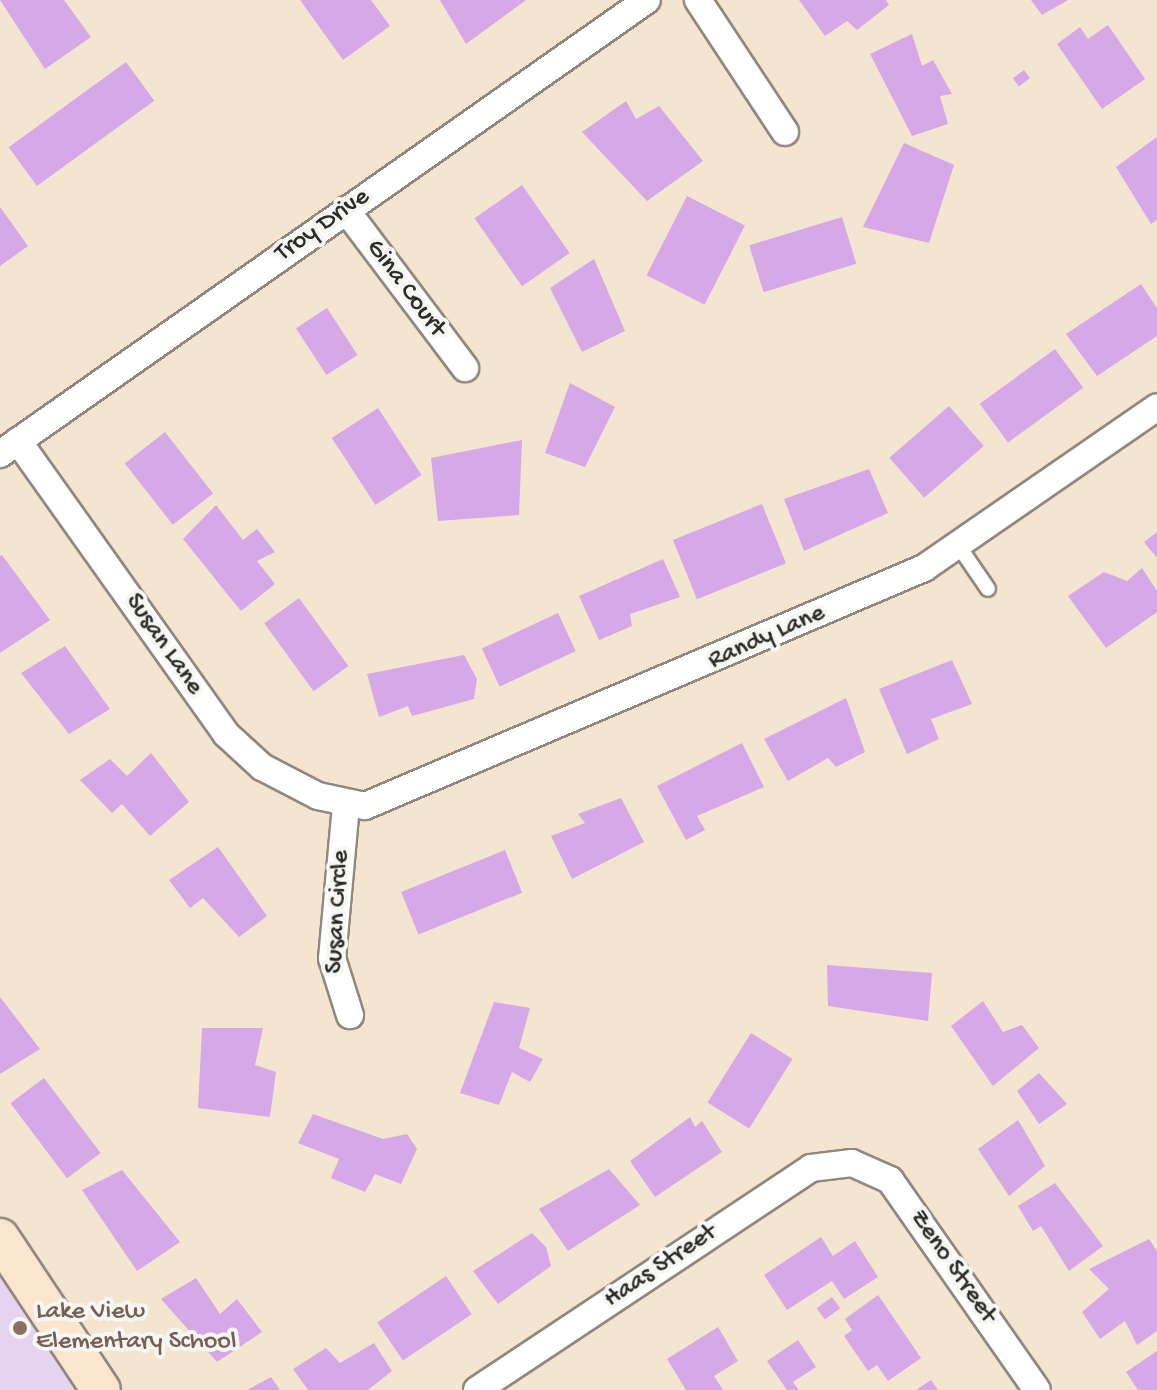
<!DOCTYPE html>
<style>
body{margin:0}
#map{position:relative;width:1157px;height:1390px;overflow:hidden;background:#f4e5d1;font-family:"Gochi Hand",sans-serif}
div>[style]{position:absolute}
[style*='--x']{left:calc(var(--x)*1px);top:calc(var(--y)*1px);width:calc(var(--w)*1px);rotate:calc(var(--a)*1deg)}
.built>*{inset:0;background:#e6d3f0}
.building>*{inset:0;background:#d5a8e8;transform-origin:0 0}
.roads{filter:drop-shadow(2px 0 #90887e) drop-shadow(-2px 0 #90887e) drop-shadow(0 2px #90887e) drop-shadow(0 -2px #90887e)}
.lane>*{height:14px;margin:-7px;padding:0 7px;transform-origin:7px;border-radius:7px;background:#fff}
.street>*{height:26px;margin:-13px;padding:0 13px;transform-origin:13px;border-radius:13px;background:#fff}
.secondary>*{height:38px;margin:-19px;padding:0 19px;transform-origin:19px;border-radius:19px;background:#fbe5cf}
.dots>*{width:22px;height:22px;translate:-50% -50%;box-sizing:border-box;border:4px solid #f6f6f2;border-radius:50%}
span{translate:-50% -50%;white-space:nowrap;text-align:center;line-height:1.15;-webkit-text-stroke:8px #f6f6f2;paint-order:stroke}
.street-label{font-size:26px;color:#2b2b2b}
.education-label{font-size:26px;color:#785e54}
.left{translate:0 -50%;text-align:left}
</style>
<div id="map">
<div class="built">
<i style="clip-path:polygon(0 1266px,82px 1390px,0 1390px)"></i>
</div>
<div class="building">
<i style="clip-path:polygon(0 0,64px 0,91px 37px,45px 69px)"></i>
<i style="clip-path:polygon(300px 0,371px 0,390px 26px,343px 60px)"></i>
<i style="clip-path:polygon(440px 0,526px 0,466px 44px)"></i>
<i style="clip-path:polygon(799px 0,886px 0,889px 5px,857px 30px,847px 21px,825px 36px)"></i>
<i style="clip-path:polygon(1031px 0,1068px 0,1042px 15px)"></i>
<i style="clip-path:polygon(1108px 25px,1145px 79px,1102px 109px,1057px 44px,1080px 27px,1088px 39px)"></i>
<i style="clip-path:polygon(912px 34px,922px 66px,933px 60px,952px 94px,940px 96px,948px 124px,912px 136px,870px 54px)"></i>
<i style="left:126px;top:62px;width:48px;height:145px;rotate:54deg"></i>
<i style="left:1024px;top:70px;width:10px;height:14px;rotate:53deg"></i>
<i style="clip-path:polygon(626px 101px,636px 119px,659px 106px,703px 161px,647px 201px,582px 132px)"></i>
<i style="clip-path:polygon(1157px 137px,1157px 220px,1151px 224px,1116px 167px)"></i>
<i style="clip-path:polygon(904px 143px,954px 165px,929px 243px,863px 227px)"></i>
<i style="left:522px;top:185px;width:83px;height:58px;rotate:55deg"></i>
<i style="left:687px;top:196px;width:65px;height:89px;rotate:27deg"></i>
<i style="clip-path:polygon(0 207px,28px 246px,0 266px)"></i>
<i style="left:842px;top:217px;width:49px;height:97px;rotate:73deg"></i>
<i style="clip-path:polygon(594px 259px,625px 331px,582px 352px,550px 288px)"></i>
<i style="clip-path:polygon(1141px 284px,1157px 308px,1157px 336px,1097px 376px,1066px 334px)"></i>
<i style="left:327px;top:308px;width:56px;height:37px;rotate:57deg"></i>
<i style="left:1055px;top:349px;width:48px;height:93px;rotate:54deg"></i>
<i style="clip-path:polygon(570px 383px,615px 407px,585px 467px,545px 453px)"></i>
<i style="left:949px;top:406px;width:53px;height:79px;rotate:49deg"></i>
<i style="left:378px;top:408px;width:80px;height:55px;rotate:57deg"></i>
<i style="left:165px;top:432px;width:78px;height:51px;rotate:52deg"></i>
<i style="clip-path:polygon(522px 440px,519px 515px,438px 521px,431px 458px)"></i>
<i style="clip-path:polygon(869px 469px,888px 513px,804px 551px,784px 499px)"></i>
<i style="left:762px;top:504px;width:64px;height:96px;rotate:68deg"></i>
<i style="clip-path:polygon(216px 505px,243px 540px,257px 529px,275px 552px,257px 561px,275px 584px,241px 611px,183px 539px)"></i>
<i style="clip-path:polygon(1157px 532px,1157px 558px,1144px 542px)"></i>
<i style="clip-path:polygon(2px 555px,50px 620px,0 653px,0 556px)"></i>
<i style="clip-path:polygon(663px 559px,680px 597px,630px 614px,632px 626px,599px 640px,579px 596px)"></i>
<i style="clip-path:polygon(1142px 568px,1157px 591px,1157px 612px,1106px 648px,1068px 596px,1104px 572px,1127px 581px)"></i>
<i style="left:299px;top:598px;width:84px;height:43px;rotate:54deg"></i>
<i style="left:558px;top:613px;width:42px;height:84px;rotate:65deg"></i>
<i style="clip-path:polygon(65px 646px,110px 709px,69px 734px,21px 673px)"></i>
<i style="clip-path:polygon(464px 655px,477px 679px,474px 699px,412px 716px,408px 706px,379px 717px,367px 674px)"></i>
<i style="clip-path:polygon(952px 660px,972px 704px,931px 719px,939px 739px,907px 754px,879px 689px)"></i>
<i style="clip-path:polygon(846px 698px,865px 752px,836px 767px,828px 758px,788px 781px,764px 739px)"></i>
<i style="clip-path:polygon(742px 743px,764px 787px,697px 816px,705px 830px,686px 840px,657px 786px)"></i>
<i style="clip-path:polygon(151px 753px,189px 802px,150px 836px,122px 804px,112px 813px,80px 780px,110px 759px,127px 776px)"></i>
<i style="clip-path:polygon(621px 798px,644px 842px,572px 879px,551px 836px,585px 823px,578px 814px)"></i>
<i style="clip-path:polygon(218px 847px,267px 916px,239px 937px,203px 898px,190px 908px,169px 880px)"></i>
<i style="left:505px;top:850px;width:46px;height:112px;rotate:68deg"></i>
<i style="clip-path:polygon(827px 965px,932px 973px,928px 1021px,828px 1006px)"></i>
<i style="clip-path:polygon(0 997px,40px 1049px,0 1074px)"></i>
<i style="clip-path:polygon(983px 1001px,1003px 1032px,1022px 1025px,1039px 1048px,993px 1086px,951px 1026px)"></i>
<i style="clip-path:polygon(494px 1002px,530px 1008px,519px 1048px,543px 1059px,530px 1082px,512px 1072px,499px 1105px,460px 1093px)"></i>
<i style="clip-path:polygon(202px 1028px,263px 1028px,255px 1065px,276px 1072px,270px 1117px,198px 1108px)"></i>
<i style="left:751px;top:1033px;width:49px;height:82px;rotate:32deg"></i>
<i style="clip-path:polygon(1039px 1073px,1067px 1104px,1039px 1124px,1017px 1091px)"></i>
<i style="left:44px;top:1078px;width:94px;height:42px;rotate:53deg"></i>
<i style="clip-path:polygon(313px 1114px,383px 1139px,407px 1134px,417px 1149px,401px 1184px,375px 1174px,365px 1192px,331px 1178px,339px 1159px,298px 1143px)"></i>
<i style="clip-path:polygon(690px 1117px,695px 1127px,702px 1121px,722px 1152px,655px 1197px,630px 1161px)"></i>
<i style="clip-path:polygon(1018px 1120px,1045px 1166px,1009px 1196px,978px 1149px)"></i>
<i style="clip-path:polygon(609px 1169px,640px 1205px,568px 1251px,539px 1209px)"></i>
<i style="clip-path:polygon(122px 1170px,180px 1242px,137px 1271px,82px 1190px)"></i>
<i style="clip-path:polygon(1055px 1183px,1103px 1246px,1069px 1271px,1041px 1226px,1033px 1231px,1018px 1206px)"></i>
<i style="clip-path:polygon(532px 1233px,546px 1247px,551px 1266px,498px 1304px,473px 1271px)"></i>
<i style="clip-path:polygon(821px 1237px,833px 1256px,855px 1241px,878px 1277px,844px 1299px,832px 1281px,787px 1310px,764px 1275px)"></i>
<i style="clip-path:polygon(1149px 1239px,1157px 1251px,1157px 1331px,1137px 1345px,1125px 1321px,1100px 1339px,1082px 1312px,1109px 1289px,1089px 1269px)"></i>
<i style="left:446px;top:1276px;width:46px;height:83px;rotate:56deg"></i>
<i style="clip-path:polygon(196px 1278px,220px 1314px,237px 1299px,262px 1332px,217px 1362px,161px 1299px)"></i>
<i style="clip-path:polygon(878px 1295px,921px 1358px,888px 1381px,877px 1365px,868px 1371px,844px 1336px,852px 1330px,845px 1319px)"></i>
<i style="left:832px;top:1297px;width:14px;height:19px;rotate:54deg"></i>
<i style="clip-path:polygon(718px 1327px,738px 1361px,714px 1376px,723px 1390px,686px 1390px,667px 1359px)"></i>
<i style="clip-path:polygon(798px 1340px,816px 1367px,793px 1382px,799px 1390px,787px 1390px,767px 1361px)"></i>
<i style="clip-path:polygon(374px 1343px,392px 1371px,368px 1390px,308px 1390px,293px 1369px,326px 1348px,340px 1363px)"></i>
<i style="clip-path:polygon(1157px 1351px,1157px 1390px,1138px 1390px,1126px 1372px)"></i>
<i style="clip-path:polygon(271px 1377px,280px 1390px,247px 1390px)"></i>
<i style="clip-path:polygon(931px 1380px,938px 1390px,916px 1390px)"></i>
</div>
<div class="roads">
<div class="lane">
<i style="--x:958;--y:545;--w:53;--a:55.7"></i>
</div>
<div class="street">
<i style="--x:698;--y:0;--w:158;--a:56.6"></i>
<i style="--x:346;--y:210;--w:198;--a:53"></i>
<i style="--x:18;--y:441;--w:359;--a:54.6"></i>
<i style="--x:226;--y:734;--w:49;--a:42.5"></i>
<i style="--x:262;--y:767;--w:63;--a:27.4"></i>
<i style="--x:318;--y:796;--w:48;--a:12"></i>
<i style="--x:365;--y:806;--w:608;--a:-23.06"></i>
<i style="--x:924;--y:568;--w:283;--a:-34.6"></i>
<i style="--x:0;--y:454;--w:790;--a:-35.06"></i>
<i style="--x:346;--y:805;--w:154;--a:95.2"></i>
<i style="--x:332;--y:958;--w:60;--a:72.5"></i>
<i style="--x:477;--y:1390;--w:401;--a:-33.6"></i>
<i style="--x:811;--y:1168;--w:41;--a:-7"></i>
<i style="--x:852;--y:1163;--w:42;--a:24.1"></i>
<i style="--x:890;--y:1180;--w:256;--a:55"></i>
</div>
<div class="secondary">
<i style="--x:0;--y:1238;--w:182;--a:56.4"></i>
</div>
</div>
<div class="dots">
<i style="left:20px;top:1328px;background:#8d6e63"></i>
</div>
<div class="street-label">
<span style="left:323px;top:226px;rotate:-35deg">Troy Drive</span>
<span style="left:405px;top:289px;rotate:53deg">Gina Court</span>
<span style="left:767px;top:638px;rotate:-24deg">Randy Lane</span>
<span style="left:163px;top:645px;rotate:55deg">Susan Lane</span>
<span style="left:339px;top:912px;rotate:-87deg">Susan Circle</span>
<span style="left:661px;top:1267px;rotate:-34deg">Haas Street</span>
<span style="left:952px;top:1267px;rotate:55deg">Zeno Street</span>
</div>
<div class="education-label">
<span class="left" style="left:36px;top:1328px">Lake View<br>Elementary School</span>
</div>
</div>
